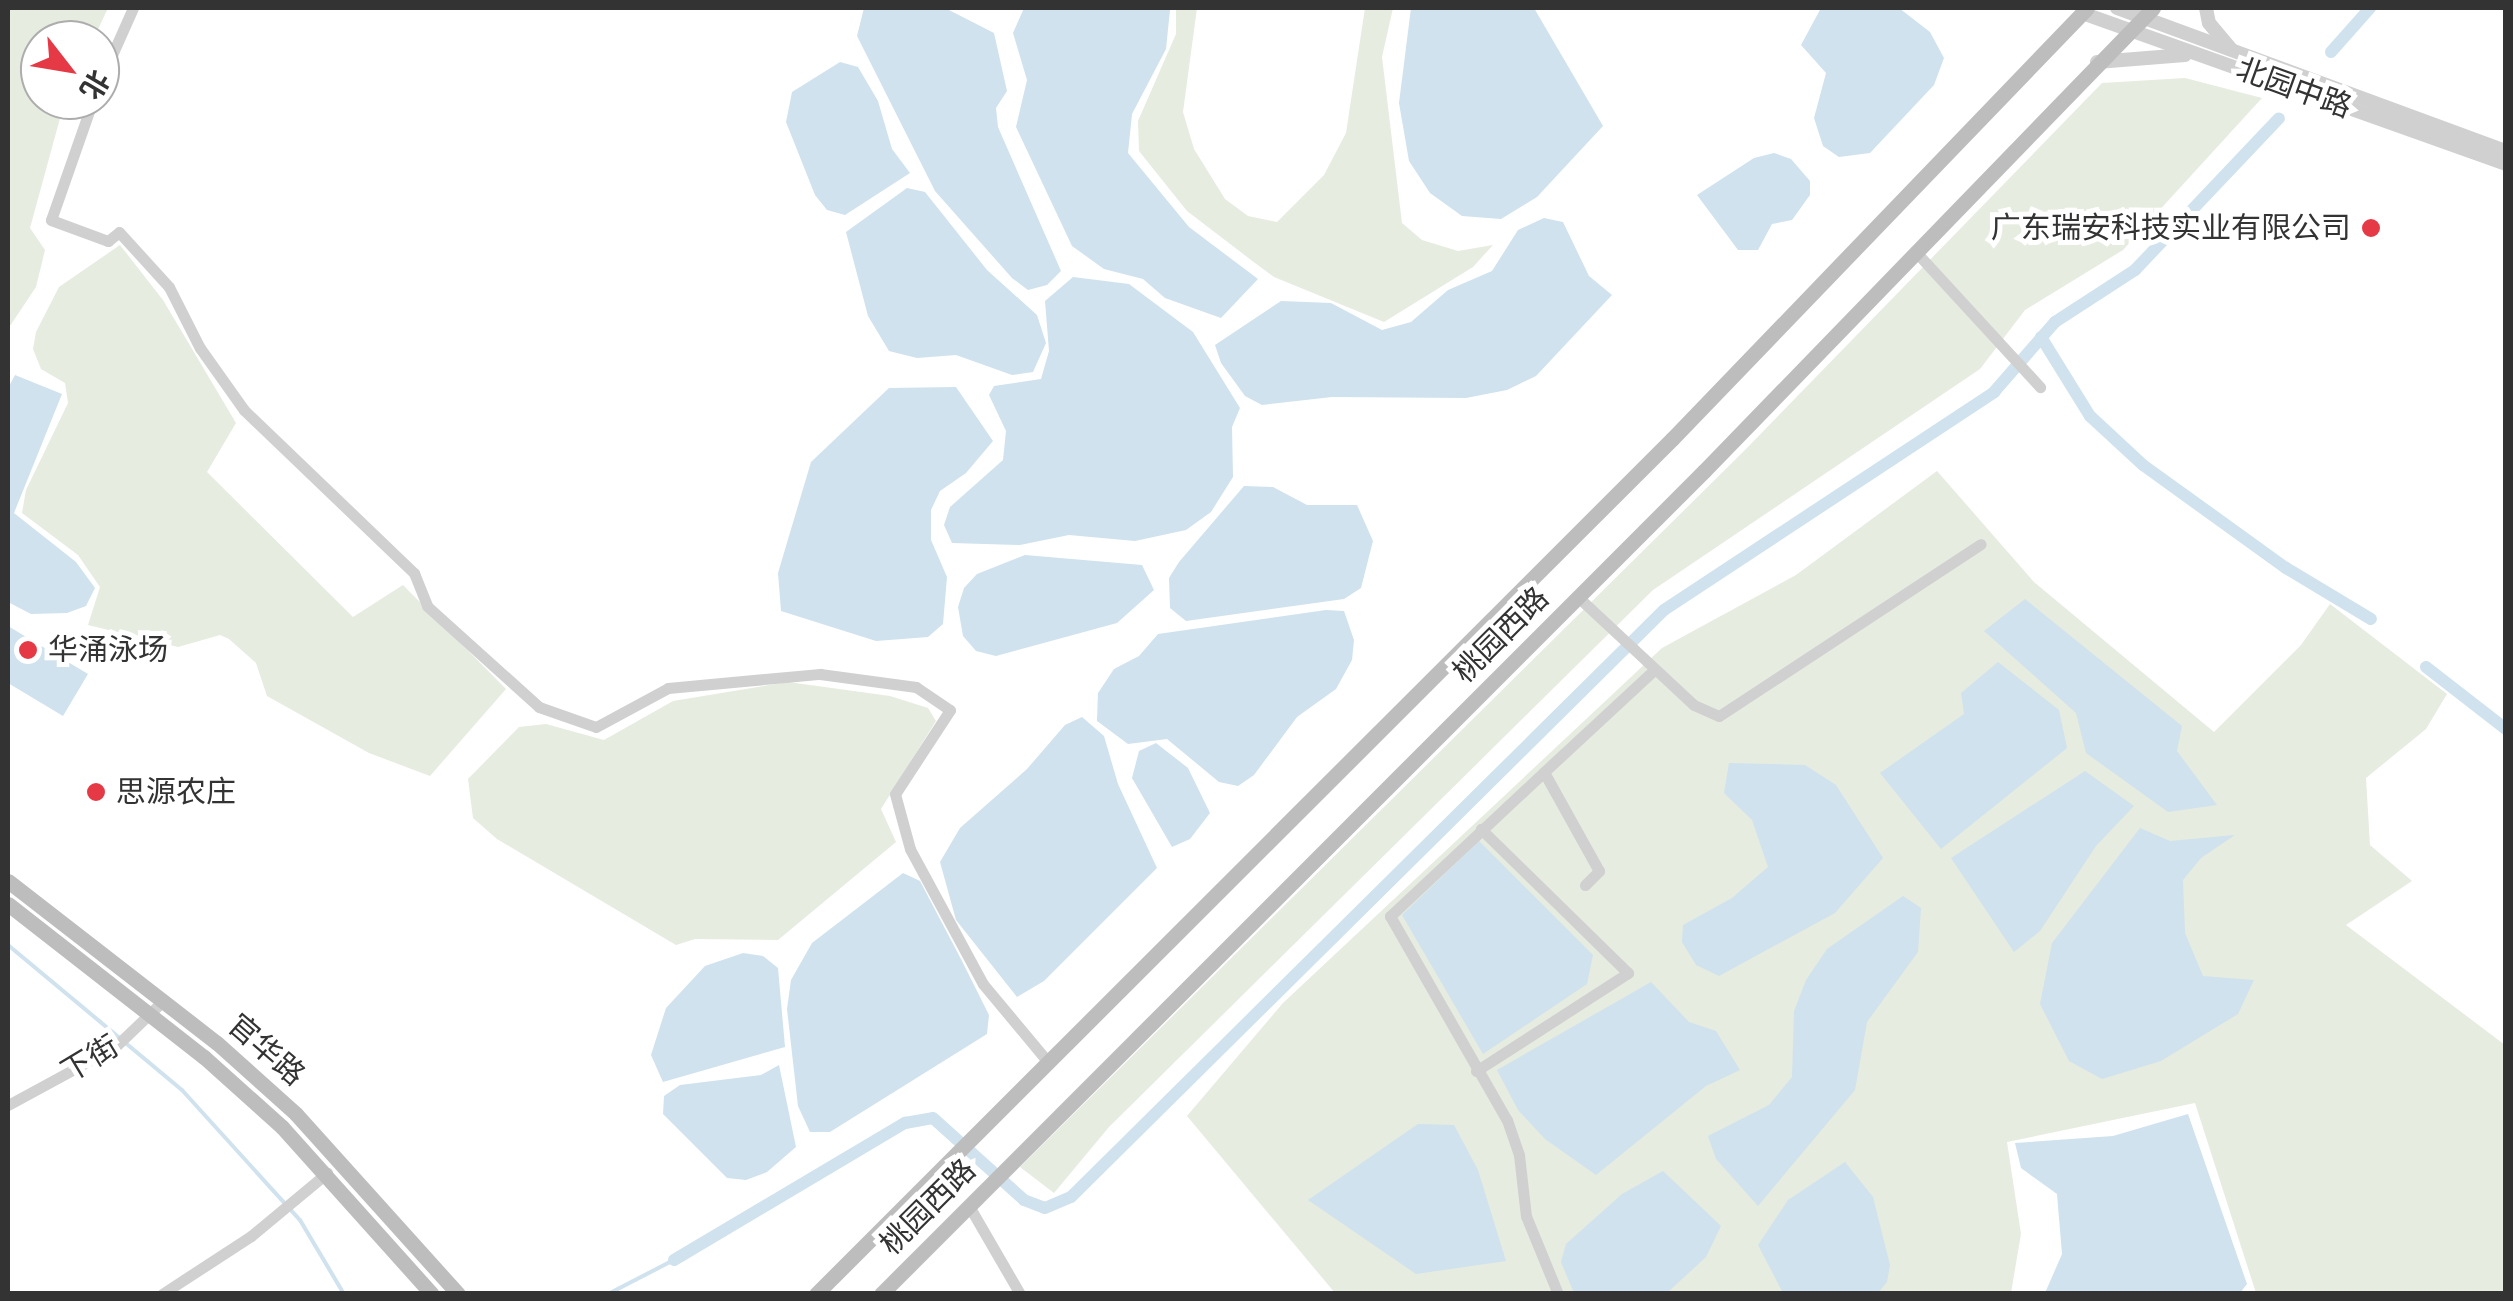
<!DOCTYPE html>
<meta charset="utf-8">
<style>
body{margin:0}
#map{position:relative;width:2513px;height:1301px;overflow:hidden;background:#fff;font-family:"DM Sans","Noto Sans SC",sans-serif}
div>[style]{position:absolute}
[style*='--x']{left:calc(var(--x)*1px);top:calc(var(--y)*1px);width:calc(var(--w)*1px);rotate:calc(var(--a)*1deg)}
.green>*{inset:0;background:#e6ecdf}
.water>*{inset:0;background:#cfe2ee}
.stream>*{height:4px;margin:-2px;padding:0 2px;transform-origin:2px;border-radius:2px;background:#cfe2ee}
.canal>*{height:12px;margin:-6px;padding:0 6px;transform-origin:6px;border-radius:6px;background:#cfe2ee}
.minor>*{height:11px;margin:-5.5px;padding:0 5.5px;transform-origin:5.5px;border-radius:5.5px;background:#d0d0d0}
.tertiary>*{height:14px;margin:-7px;padding:0 7px;transform-origin:7px;border-radius:7px;background:#d0d0d0}
.secondary>*{height:15px;margin:-7.5px;padding:0 7.5px;transform-origin:7.5px;border-radius:7.5px;background:#bdbdbd}
.dots>*{width:28px;height:28px;translate:-50% -50%;box-sizing:border-box;border:5px solid #fff;border-radius:50%}
span{translate:-50% -50%;white-space:nowrap;text-align:center;line-height:1.15;-webkit-text-stroke:10px #fff;paint-order:stroke}
.street-label{font-size:30px;color:#333}
.poi-label{font-size:30px;color:#333}
.right{translate:-100% -50%;text-align:right}
.left{translate:0 -50%;text-align:left}
.frame{position:absolute;inset:0;border:10px solid #333;pointer-events:none}
.north{position:absolute;left:20px;top:20px;width:100px;height:100px;box-sizing:border-box;background:#fff;border:2px solid #adadad;border-radius:50%;rotate:121deg;font-size:28px;font-weight:700;line-height:40px;text-align:center;color:#333}
.north::after{content:'';display:block;margin:auto;width:35px;height:45px;background:#e63946;clip-path:polygon(50% 0,100% 100%,50% 72%,0 100%)}
</style>
<div id="map">
<div class="green">
<i style="clip-path:polygon(8px 8px,108px 8px,93px 40px,40px 40px,40px 100px,65px 100px,30px 228px,45px 250px,36px 287px,8px 329px)"></i>
<i style="clip-path:polygon(1176px 8px,1197px 8px,1183px 112px,1194px 149px,1225px 199px,1248px 216px,1277px 222px,1324px 175px,1346px 133px,1365px 8px,1393px 8px,1382px 57px,1402px 223px,1422px 240px,1458px 251px,1493px 245px,1473px 267px,1384px 322px,1274px 277px,1255px 263px,1187px 211px,1139px 151px,1138px 121px,1176px 34px)"></i>
<i style="clip-path:polygon(2185px 78px,2262px 98px,2123px 250px,2025px 310px,1980px 369px,1653px 590px,1109px 1127px,1054px 1193px,1020px 1167px,1746px 449px,2102px 83px)"></i>
<i style="clip-path:polygon(120px 245px,163px 300px,236px 423px,207px 472px,353px 617px,403px 585px,506px 689px,430px 776px,369px 753px,267px 696px,256px 663px,229px 639px,220px 635px,178px 647px,88px 625px,100px 587px,78px 555px,22px 513px,26px 490px,68px 403px,65px 383px,41px 369px,33px 349px,36px 332px,59px 287px)"></i>
<i style="clip-path:polygon(1937px 471px,2034px 582px,2214px 732px,2301px 645px,2330px 604px,2447px 694px,2426px 729px,2366px 778px,2370px 845px,2412px 881px,2346px 925px,2505px 1045px,2505px 1293px,2256px 1293px,2195px 1103px,2007px 1142px,2021px 1234px,2011px 1293px,1335px 1293px,1187px 1116px,1283px 1003px,1662px 648px,1796px 575px)"></i>
<i style="clip-path:polygon(788px 682px,890px 696px,928px 708px,936px 721px,881px 809px,896px 842px,778px 940px,695px 939px,676px 945px,497px 839px,473px 818px,468px 779px,519px 727px,546px 724px,604px 740px,673px 701px)"></i>
</div>
<div class="water">
<i style="clip-path:polygon(864px 8px,945px 8px,994px 33px,1007px 91px,996px 108px,998px 127px,1061px 271px,1047px 285px,1028px 290px,1012px 278px,935px 191px,857px 36px)"></i>
<i style="clip-path:polygon(1024px 8px,1170px 10px,1166px 49px,1132px 114px,1128px 153px,1189px 227px,1258px 279px,1221px 318px,1165px 298px,1143px 279px,1104px 269px,1072px 246px,1016px 127px,1027px 80px,1013px 33px)"></i>
<i style="clip-path:polygon(1411px 8px,1534px 8px,1603px 126px,1537px 197px,1501px 219px,1462px 216px,1430px 193px,1409px 161px,1399px 103px)"></i>
<i style="clip-path:polygon(1821px 8px,1899px 8px,1930px 32px,1944px 58px,1934px 85px,1870px 153px,1839px 157px,1823px 146px,1814px 118px,1826px 73px,1801px 45px)"></i>
<i style="clip-path:polygon(840px 62px,858px 67px,878px 101px,892px 149px,910px 173px,845px 215px,827px 210px,815px 195px,786px 122px,792px 92px)"></i>
<i style="clip-path:polygon(1774px 153px,1791px 159px,1810px 181px,1810px 195px,1792px 220px,1772px 224px,1758px 250px,1738px 250px,1697px 195px,1754px 158px)"></i>
<i style="clip-path:polygon(907px 188px,925px 192px,987px 270px,1037px 315px,1046px 343px,1033px 372px,1012px 375px,956px 355px,917px 358px,889px 351px,868px 316px,846px 232px)"></i>
<i style="clip-path:polygon(1544px 218px,1563px 222px,1589px 276px,1612px 295px,1536px 376px,1507px 390px,1466px 398px,1332px 397px,1262px 405px,1245px 396px,1221px 363px,1215px 345px,1281px 301px,1331px 303px,1382px 330px,1411px 322px,1448px 290px,1492px 271px,1518px 230px)"></i>
<i style="clip-path:polygon(1073px 277px,1129px 284px,1193px 332px,1240px 408px,1232px 427px,1233px 477px,1211px 512px,1186px 530px,1135px 541px,1069px 535px,1020px 545px,952px 543px,944px 525px,950px 507px,1003px 460px,1006px 431px,989px 395px,994px 386px,1041px 379px,1049px 351px,1045px 301px)"></i>
<i style="clip-path:polygon(15px 375px,62px 394px,14px 513px,76px 562px,95px 588px,86px 606px,67px 613px,31px 614px,8px 602px,8px 388px)"></i>
<i style="clip-path:polygon(956px 387px,993px 441px,966px 473px,940px 491px,931px 510px,931px 540px,947px 577px,943px 624px,928px 637px,876px 641px,781px 611px,778px 573px,811px 462px,889px 388px)"></i>
<i style="clip-path:polygon(1244px 486px,1273px 487px,1307px 505px,1357px 505px,1373px 541px,1361px 588px,1344px 599px,1186px 621px,1170px 608px,1169px 578px,1179px 562px)"></i>
<i style="clip-path:polygon(1025px 555px,1142px 565px,1154px 590px,1117px 623px,996px 656px,976px 651px,963px 636px,958px 607px,964px 588px,977px 574px)"></i>
<i style="clip-path:polygon(2025px 599px,2182px 726px,2177px 751px,2217px 805px,2168px 812px,2086px 753px,2076px 713px,1984px 631px)"></i>
<i style="clip-path:polygon(1326px 610px,1344px 611px,1354px 640px,1352px 660px,1336px 689px,1297px 717px,1254px 775px,1238px 786px,1219px 782px,1167px 739px,1128px 744px,1097px 721px,1098px 693px,1114px 669px,1139px 656px,1158px 634px)"></i>
<i style="clip-path:polygon(8px 626px,88px 674px,63px 716px,8px 683px)"></i>
<i style="clip-path:polygon(1998px 662px,2059px 710px,2067px 748px,1941px 849px,1880px 773px,1964px 714px,1961px 693px)"></i>
<i style="clip-path:polygon(1082px 717px,1104px 736px,1118px 784px,1157px 868px,1044px 981px,1017px 997px,956px 920px,940px 862px,960px 828px,1027px 769px,1065px 725px)"></i>
<i style="clip-path:polygon(1156px 743px,1188px 768px,1210px 813px,1190px 839px,1172px 847px,1132px 778px,1139px 751px)"></i>
<i style="clip-path:polygon(1729px 763px,1805px 765px,1836px 785px,1883px 858px,1835px 913px,1719px 976px,1696px 965px,1682px 942px,1683px 925px,1732px 898px,1768px 867px,1752px 820px,1724px 793px)"></i>
<i style="clip-path:polygon(2085px 771px,2134px 806px,2096px 846px,2040px 931px,2014px 952px,1951px 858px)"></i>
<i style="clip-path:polygon(2140px 828px,2170px 841px,2235px 835px,2201px 858px,2183px 880px,2185px 933px,2203px 976px,2254px 980px,2238px 1014px,2161px 1061px,2102px 1079px,2069px 1061px,2040px 1004px,2052px 943px)"></i>
<i style="clip-path:polygon(1479px 841px,1593px 955px,1587px 984px,1483px 1054px,1402px 915px)"></i>
<i style="clip-path:polygon(903px 873px,920px 881px,962px 961px,989px 1015px,987px 1034px,830px 1132px,810px 1132px,798px 1106px,787px 1009px,791px 980px,812px 943px)"></i>
<i style="clip-path:polygon(1903px 896px,1921px 908px,1918px 952px,1867px 1022px,1855px 1090px,1758px 1206px,1716px 1159px,1708px 1136px,1769px 1105px,1792px 1077px,1794px 1011px,1806px 980px,1827px 949px)"></i>
<i style="clip-path:polygon(743px 953px,763px 956px,778px 968px,785px 1047px,663px 1082px,651px 1055px,666px 1008px,705px 966px)"></i>
<i style="clip-path:polygon(1651px 982px,1689px 1022px,1716px 1031px,1740px 1070px,1706px 1086px,1596px 1175px,1545px 1139px,1518px 1110px,1497px 1070px)"></i>
<i style="clip-path:polygon(779px 1065px,796px 1147px,767px 1172px,746px 1180px,727px 1178px,663px 1114px,664px 1096px,680px 1085px,761px 1075px)"></i>
<i style="clip-path:polygon(2188px 1114px,2247px 1284px,2240px 1293px,2045px 1293px,2062px 1254px,2057px 1194px,2021px 1168px,2015px 1143px,2113px 1136px)"></i>
<i style="clip-path:polygon(1418px 1124px,1454px 1125px,1478px 1170px,1506px 1261px,1416px 1274px,1308px 1200px)"></i>
<i style="clip-path:polygon(1845px 1162px,1873px 1197px,1890px 1265px,1887px 1282px,1878px 1293px,1783px 1293px,1758px 1245px,1788px 1200px)"></i>
<i style="clip-path:polygon(1663px 1171px,1721px 1226px,1706px 1257px,1667px 1293px,1574px 1293px,1561px 1262px,1566px 1244px,1622px 1194px)"></i>
</div>
<div class="stream">
<i style="--x:8;--y:945;--w:226;--a:39.8"></i>
<i style="--x:182;--y:1090;--w:176;--a:47.8"></i>
<i style="--x:300;--y:1220;--w:86;--a:59.3"></i>
<i style="--x:608;--y:1294;--w:74;--a:-27.3"></i>
</div>
<div class="canal">
<i style="--x:2331;--y:52;--w:59;--a:-48.4"></i>
<i style="--x:2041;--y:337;--w:93;--a:58.2"></i>
<i style="--x:2090;--y:416;--w:72;--a:42.8"></i>
<i style="--x:2143;--y:465;--w:176;--a:35.8"></i>
<i style="--x:2286;--y:568;--w:99;--a:31"></i>
<i style="--x:2426;--y:667;--w:101;--a:37.8"></i>
<i style="--x:674;--y:1260;--w:269;--a:-30.7"></i>
<i style="--x:905;--y:1123;--w:28;--a:-10"></i>
<i style="--x:933;--y:1118;--w:122;--a:42"></i>
<i style="--x:1024;--y:1200;--w:22;--a:21"></i>
<i style="--x:1045;--y:1208;--w:28;--a:-23"></i>
<i style="--x:1071;--y:1197;--w:834;--a:-44.71"></i>
<i style="--x:1664;--y:610;--w:396;--a:-33.4"></i>
<i style="--x:1994;--y:392;--w:93;--a:-48.9"></i>
<i style="--x:2055;--y:322;--w:95;--a:-33"></i>
<i style="--x:2135;--y:270;--w:209;--a:-46.5"></i>
</div>
<div class="minor">
<i style="--x:100;--y:82;--w:81;--a:-66"></i>
<i style="--x:93;--y:100;--w:127;--a:109.3"></i>
<i style="--x:51;--y:220;--w:61;--a:20.2"></i>
<i style="--x:108;--y:241;--w:14;--a:-39"></i>
<i style="--x:119;--y:232;--w:74;--a:47.7"></i>
<i style="--x:169;--y:287;--w:68;--a:63.1"></i>
<i style="--x:200;--y:348;--w:76;--a:54.6"></i>
<i style="--x:244;--y:410;--w:236;--a:43.8"></i>
<i style="--x:414;--y:573;--w:35;--a:68"></i>
<i style="--x:427;--y:606;--w:151;--a:42"></i>
<i style="--x:539;--y:707;--w:60;--a:19.3"></i>
<i style="--x:596;--y:727;--w:82;--a:-28.4"></i>
<i style="--x:668;--y:688;--w:153;--a:-5.3"></i>
<i style="--x:820;--y:674;--w:97;--a:7.7"></i>
<i style="--x:916;--y:687;--w:41;--a:34.1"></i>
<i style="--x:950;--y:710;--w:100;--a:123.2"></i>
<i style="--x:895;--y:794;--w:57;--a:74.7"></i>
<i style="--x:910;--y:849;--w:153;--a:61.6"></i>
<i style="--x:983;--y:984;--w:102;--a:50.2"></i>
<i style="--x:1915;--y:251;--w:185;--a:47.4"></i>
<i style="--x:1578;--y:597;--w:158;--a:43"></i>
<i style="--x:1694;--y:705;--w:27;--a:24"></i>
<i style="--x:1719;--y:716;--w:313;--a:-33.3"></i>
<i style="--x:1544;--y:772;--w:211;--a:136.9"></i>
<i style="--x:1390;--y:916;--w:235;--a:60.2"></i>
<i style="--x:1507;--y:1120;--w:37;--a:71"></i>
<i style="--x:1519;--y:1155;--w:61;--a:83.5"></i>
<i style="--x:1526;--y:1216;--w:84;--a:67.7"></i>
<i style="--x:1585;--y:885;--w:20;--a:-45"></i>
<i style="--x:1599;--y:871;--w:113;--a:-119.1"></i>
<i style="--x:1544;--y:772;--w:150;--a:-42.8"></i>
<i style="--x:1476;--y:1071;--w:181;--a:-32.8"></i>
<i style="--x:1628;--y:973;--w:206;--a:-135.6"></i>
<i style="--x:8;--y:1105;--w:122;--a:-28.5"></i>
<i style="--x:115;--y:1047;--w:66;--a:-43.8"></i>
<i style="--x:969;--y:1206;--w:102;--a:59.9"></i>
<i style="--x:162;--y:1294;--w:106;--a:-33.1"></i>
<i style="--x:251;--y:1236;--w:99;--a:-39.7"></i>
</div>
<div class="tertiary">
<i style="--x:2117;--y:8;--w:414;--a:20.2"></i>
<i style="--x:2206;--y:8;--w:15;--a:79"></i>
<i style="--x:2209;--y:23;--w:34;--a:50"></i>
<i style="--x:2082;--y:13;--w:450;--a:19.6"></i>
<i style="--x:2097;--y:62;--w:88;--a:-4.5"></i>
</div>
<div class="secondary">
<i style="--x:8;--y:881;--w:264;--a:37.8"></i>
<i style="--x:217;--y:1043;--w:106;--a:41.9"></i>
<i style="--x:296;--y:1114;--w:242;--a:48"></i>
<i style="--x:8;--y:904;--w:249;--a:38"></i>
<i style="--x:204;--y:1057;--w:105;--a:41.9"></i>
<i style="--x:282;--y:1127;--w:224;--a:48.1"></i>
<i style="--x:816;--y:1294;--w:1210;--a:-44.97"></i>
<i style="--x:1672;--y:439;--w:598;--a:-46.08"></i>
<i style="--x:881;--y:1294;--w:1164;--a:-45"></i>
<i style="--x:1704;--y:471;--w:645;--a:-45.88"></i>
</div>
<div class="dots">
<i style="left:2371px;top:228px;background:#e63946"></i>
<i style="left:28px;top:650px;background:#e63946"></i>
<i style="left:96px;top:792px;background:#e63946"></i>
</div>
<div class="street-label">
<span style="left:2294px;top:88px;rotate:20deg">北园中路</span>
<span style="left:1501px;top:635px;rotate:-45deg">桃园西路</span>
<span style="left:266px;top:1050px;rotate:41deg">官华路</span>
<span style="left:90px;top:1059px;rotate:-31deg">下街</span>
<span style="left:928px;top:1207px;rotate:-45deg">桃园西路</span>
</div>
<div class="poi-label">
<span class="right" style="left:2351px;top:228px">广东瑞安科技实业有限公司</span>
<span class="left" style="left:48px;top:650px">华涌泳场</span>
<span class="left" style="left:116px;top:792px">思源农庄</span>
</div>
<div class="frame"></div>
<div class="north">北</div>
</div>
